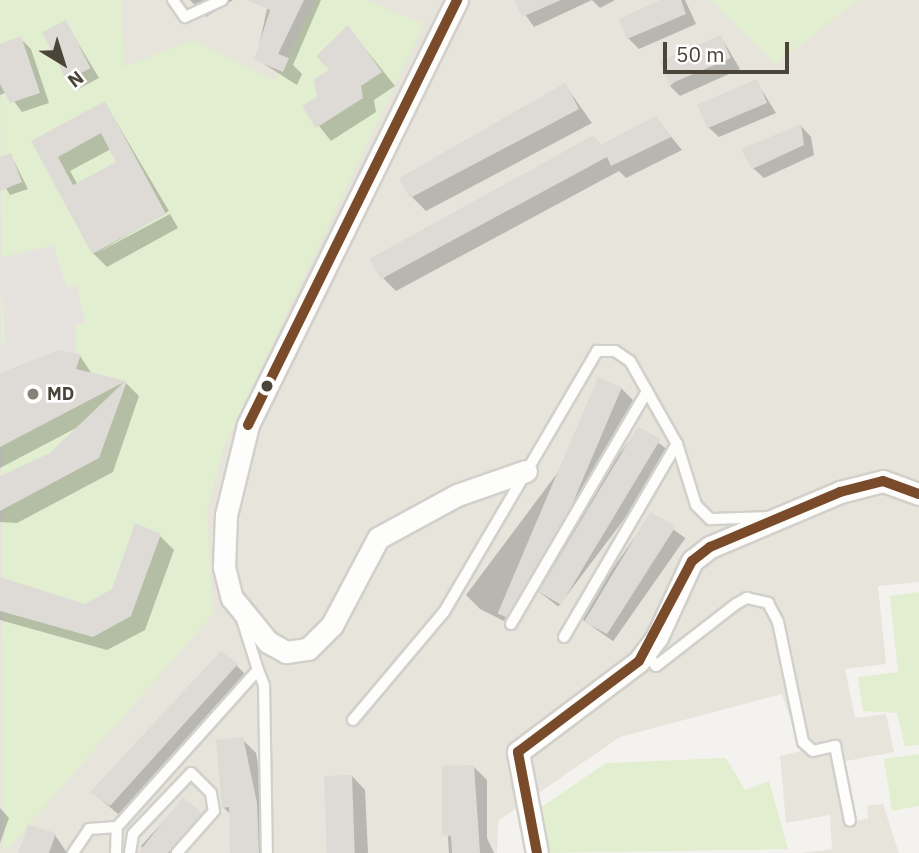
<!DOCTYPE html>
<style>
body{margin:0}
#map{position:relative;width:919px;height:853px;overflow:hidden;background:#f4f2ee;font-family:"IBM Plex Sans",sans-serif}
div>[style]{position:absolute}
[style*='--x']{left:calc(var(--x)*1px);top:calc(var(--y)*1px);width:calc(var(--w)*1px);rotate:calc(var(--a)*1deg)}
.residential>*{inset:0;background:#e7e4dc}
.green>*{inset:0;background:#e1eecf}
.parking>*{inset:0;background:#e6e3df}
.shadow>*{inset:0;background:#0003;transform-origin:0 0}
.building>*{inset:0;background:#dedbd6;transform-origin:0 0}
.roads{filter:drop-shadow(2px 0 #d2d0cb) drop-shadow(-2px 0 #d2d0cb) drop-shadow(0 2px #d2d0cb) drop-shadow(0 -2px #d2d0cb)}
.service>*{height:10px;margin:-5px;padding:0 5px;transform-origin:5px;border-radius:5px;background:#fdfdfc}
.minor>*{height:21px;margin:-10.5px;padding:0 10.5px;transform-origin:10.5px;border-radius:10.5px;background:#fdfdfc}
.bus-1>*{height:10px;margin:-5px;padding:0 5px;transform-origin:5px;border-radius:5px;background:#7a4b2a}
.dots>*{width:19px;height:19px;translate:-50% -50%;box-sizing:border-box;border:4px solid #fff;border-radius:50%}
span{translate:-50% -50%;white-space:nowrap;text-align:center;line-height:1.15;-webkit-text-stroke:5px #fff;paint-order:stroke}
.poi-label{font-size:18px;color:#4b4439;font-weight:700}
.left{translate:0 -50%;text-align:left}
.north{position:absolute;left:28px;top:28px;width:70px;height:70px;-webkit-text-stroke:5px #fff;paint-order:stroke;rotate:142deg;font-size:19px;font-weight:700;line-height:28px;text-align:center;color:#4b4439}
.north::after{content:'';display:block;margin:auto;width:24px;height:32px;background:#4b4439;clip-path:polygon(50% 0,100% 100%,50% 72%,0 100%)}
.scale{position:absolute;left:663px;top:42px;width:126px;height:32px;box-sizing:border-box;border:4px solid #4b4439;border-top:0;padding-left:9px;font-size:21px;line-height:24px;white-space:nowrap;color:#4b4439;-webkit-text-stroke:5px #fff;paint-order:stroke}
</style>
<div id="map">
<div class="residential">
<i style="clip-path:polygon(0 0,919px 0,919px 582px,878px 586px,886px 664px,845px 669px,855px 718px,886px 714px,894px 752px,841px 762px,852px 821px,868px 819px,867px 806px,883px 804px,899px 853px,801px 853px,832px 849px,830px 815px,786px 823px,780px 756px,801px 751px,782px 694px,620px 737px,498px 821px,497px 853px,0 853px)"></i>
</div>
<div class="green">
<i style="clip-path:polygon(0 0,121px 0,124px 67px,192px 40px,275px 81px,316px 0,366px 0,424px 24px,223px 448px,207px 510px,213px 614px,4px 853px)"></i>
<i style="clip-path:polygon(711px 0,858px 0,776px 64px)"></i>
<i style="clip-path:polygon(919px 592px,919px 745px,905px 746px,897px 713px,863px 711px,858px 677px,898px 672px,890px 596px)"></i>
<i style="clip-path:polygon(919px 754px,919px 806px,892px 811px,884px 759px)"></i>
<i style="clip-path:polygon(726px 758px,745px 790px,769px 781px,788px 849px,545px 853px,537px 810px,606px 763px)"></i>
</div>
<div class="parking">
<i style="clip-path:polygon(53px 245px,67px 288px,77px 285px,85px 323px,76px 325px,76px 353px,58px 350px,0 373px,0 345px,5px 344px,0 258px)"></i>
</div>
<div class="shadow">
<i style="clip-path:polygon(190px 0,233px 0,206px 17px)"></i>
<i style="clip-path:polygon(269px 0,321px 0,293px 65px,302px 74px,297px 85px,256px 59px)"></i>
<i style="clip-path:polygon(515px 0,615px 0,600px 8px,592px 0,534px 27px)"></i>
<i style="clip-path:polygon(664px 0,685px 0,696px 24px,639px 49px,628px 38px)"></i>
<i style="clip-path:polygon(66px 23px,99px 78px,78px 89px,67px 79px)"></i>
<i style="clip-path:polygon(348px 27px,395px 86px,374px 100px,376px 112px,331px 141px,304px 107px,319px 98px)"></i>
<i style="clip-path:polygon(721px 37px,740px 69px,680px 96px,670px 86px)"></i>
<i style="clip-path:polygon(20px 38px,31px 49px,49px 103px,22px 112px,7px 92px,0 95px,0 45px)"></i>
<i style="clip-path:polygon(756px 81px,776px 113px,719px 137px,708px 127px)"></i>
<i style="clip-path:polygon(565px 85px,592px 123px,426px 211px,412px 197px,401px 179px)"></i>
<i style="clip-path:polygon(evenodd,105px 103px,169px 211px,95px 254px,170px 214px,178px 228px,107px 267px,93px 253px,33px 142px,105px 103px,111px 149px,118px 163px,78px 185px,70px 171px,111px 149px)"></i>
<i style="clip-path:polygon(656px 118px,682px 150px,626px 178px,619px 171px,396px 291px,383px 278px,593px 137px,602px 146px)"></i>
<i style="clip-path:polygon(801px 126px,811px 137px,814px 155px,764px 178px,753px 168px)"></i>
<i style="clip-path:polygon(11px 155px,28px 189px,10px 195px,0 179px,0 159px)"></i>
<i style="clip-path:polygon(80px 356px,92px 374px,126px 383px,139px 396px,113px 472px,17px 523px,0 522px,0 479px,51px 454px,78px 427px,0 468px,0 374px)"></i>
<i style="clip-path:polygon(621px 388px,635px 402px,504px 621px,480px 609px,466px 595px)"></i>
<i style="left:639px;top:428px;width:43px;height:191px;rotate:37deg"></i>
<i style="left:651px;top:514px;width:42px;height:126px;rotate:35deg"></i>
<i style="clip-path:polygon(160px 536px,174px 550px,145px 630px,107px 650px,0 620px,0 578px,86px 606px,113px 590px)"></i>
<i style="clip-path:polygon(236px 665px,250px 679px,124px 819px,92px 792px)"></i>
<i style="clip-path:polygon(242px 739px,256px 753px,273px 853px,232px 853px,231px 815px,223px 807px)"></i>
<i style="clip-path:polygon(473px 766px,487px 780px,487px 838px,494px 853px,449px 853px,443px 768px)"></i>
<i style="clip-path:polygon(352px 776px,365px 790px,368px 853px,328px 853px)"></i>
<i style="clip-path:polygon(183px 800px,211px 824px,186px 853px,146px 853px,141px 846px)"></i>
<i style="clip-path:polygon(0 808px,9px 818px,0 843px)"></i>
<i style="clip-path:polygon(55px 835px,67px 853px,20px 853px)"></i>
</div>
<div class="building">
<i style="clip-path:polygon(247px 0,304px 0,278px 54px,289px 58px,283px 72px,254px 60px,270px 10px)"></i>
<i style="clip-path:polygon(514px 0,561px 0,522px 17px)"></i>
<i style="clip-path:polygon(660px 0,681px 0,686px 14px,627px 39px,619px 19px)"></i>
<i style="left:66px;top:20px;width:54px;height:27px;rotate:63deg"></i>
<i style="clip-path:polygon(348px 25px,382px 72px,361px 86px,363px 98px,316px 128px,302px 106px,317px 97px,314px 79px,329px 70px,316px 56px)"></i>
<i style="left:721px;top:35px;width:25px;height:67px;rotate:67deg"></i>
<i style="clip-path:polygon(21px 36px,40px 93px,10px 103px,0 84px,0 44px)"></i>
<i style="left:757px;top:79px;width:26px;height:65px;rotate:67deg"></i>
<i style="clip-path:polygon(565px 83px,579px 109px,410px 198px,399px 178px)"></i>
<i style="clip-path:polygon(evenodd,105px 101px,166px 214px,92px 254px,31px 141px,105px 101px,101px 133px,116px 162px,73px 185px,58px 157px,101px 133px)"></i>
<i style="clip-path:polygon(656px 116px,671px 137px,611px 166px,607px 157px,381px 279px,369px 259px,594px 135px,600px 145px)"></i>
<i style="clip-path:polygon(801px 124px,804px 145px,752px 169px,741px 149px)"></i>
<i style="clip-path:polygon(11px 153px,22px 182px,0 191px,0 157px)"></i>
<i style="clip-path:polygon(58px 350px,81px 354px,76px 369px,127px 381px,99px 458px,0 511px,0 476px,50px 453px,124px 382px,0 447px,0 373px)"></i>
<i style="left:598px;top:377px;width:26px;height:257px;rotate:23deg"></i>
<i style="left:638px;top:426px;width:26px;height:193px;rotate:31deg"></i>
<i style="clip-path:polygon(650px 512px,676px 526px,607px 634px,584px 622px)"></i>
<i style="clip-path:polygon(135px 523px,161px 534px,131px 616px,93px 637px,0 611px,0 577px,85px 604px,112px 589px)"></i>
<i style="clip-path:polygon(221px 651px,238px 664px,110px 806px,90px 792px)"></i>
<i style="clip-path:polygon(243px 737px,257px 803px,259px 853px,230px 853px,229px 807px,222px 808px,216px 740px)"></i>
<i style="clip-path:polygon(474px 765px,480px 853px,452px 853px,451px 836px,442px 835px,442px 766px)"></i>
<i style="left:352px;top:775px;width:78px;height:28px;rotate:88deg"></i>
<i style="clip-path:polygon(183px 797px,202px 813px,168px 853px,138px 853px)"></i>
<i style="clip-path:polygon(28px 825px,56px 833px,49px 853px,18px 853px)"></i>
</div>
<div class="roads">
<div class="service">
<i style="--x:173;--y:0;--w:21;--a:55"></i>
<i style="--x:185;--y:17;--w:41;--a:-24.7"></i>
<i style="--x:511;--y:624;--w:270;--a:-59.7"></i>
<i style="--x:564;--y:637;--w:224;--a:-59.7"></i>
<i style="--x:646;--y:653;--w:16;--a:52"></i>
<i style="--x:656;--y:666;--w:101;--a:-37.8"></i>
<i style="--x:736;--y:604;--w:13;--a:-29"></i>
<i style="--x:747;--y:598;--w:22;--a:13"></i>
<i style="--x:768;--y:603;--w:21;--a:62"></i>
<i style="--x:778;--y:622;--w:123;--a:78.2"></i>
<i style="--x:803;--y:742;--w:13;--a:42"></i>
<i style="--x:813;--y:751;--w:23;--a:-13"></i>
<i style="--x:835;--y:746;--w:76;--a:78.7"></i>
<i style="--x:258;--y:670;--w:16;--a:68"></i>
<i style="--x:264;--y:685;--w:168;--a:89"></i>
<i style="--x:353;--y:720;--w:141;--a:-49.9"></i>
<i style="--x:444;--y:612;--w:303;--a:-59.6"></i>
<i style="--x:597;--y:351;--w:18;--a:0"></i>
<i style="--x:615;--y:351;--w:18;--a:34"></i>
<i style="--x:630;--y:361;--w:95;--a:60.5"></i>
<i style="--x:677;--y:444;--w:64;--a:72.7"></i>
<i style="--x:696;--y:505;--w:20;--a:45"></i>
<i style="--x:710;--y:519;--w:63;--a:-1.8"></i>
<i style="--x:73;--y:853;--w:29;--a:-56"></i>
<i style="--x:89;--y:829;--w:28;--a:-4"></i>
<i style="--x:117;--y:827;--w:211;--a:-48.1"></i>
<i style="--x:258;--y:670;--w:60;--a:-107.5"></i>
<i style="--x:116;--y:853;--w:26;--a:-88"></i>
<i style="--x:130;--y:853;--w:19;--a:-81"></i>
<i style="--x:133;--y:834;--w:84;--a:-46.4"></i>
<i style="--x:191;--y:773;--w:28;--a:45"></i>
<i style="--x:211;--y:793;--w:18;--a:81"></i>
<i style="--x:214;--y:811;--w:56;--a:131.4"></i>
</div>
<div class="minor">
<i style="--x:457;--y:0;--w:474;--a:116.2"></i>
<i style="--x:248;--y:425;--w:93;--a:103.7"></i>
<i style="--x:226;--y:515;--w:52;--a:92.2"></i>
<i style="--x:224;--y:567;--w:32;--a:76"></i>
<i style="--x:232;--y:598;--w:57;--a:50.7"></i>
<i style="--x:268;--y:642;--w:21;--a:29"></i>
<i style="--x:286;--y:652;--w:22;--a:-8"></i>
<i style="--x:308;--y:649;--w:34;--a:-45"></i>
<i style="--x:332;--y:625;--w:98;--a:-62.1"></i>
<i style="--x:378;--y:538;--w:90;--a:-28.6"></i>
<i style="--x:457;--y:495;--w:73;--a:-19.2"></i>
<i style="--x:537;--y:853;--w:103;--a:-100.7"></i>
<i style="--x:518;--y:752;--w:151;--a:-36.9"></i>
<i style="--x:639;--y:661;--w:30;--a:-53"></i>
<i style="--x:657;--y:637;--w:84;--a:-65.3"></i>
<i style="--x:692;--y:561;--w:23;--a:-38"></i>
<i style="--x:710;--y:547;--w:141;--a:-22.9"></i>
<i style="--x:840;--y:492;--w:44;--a:-14.3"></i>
<i style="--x:883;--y:481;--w:38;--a:20"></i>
</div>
</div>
<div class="bus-1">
<i style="--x:248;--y:425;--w:474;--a:-63.8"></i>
<i style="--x:537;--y:853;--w:103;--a:-100.7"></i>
<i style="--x:518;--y:752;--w:151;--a:-36.9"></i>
<i style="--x:639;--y:661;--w:113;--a:-62.1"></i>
<i style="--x:692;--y:561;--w:23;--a:-38"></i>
<i style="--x:710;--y:547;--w:141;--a:-22.9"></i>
<i style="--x:840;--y:492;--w:44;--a:-14.3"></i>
<i style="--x:883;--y:481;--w:38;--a:20"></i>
</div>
<div class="dots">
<i style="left:267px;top:386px;background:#4b4439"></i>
<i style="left:33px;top:394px;background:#868178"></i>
</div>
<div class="poi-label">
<span class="left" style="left:47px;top:394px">MD</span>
</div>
<div class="north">N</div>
<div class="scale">50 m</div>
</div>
